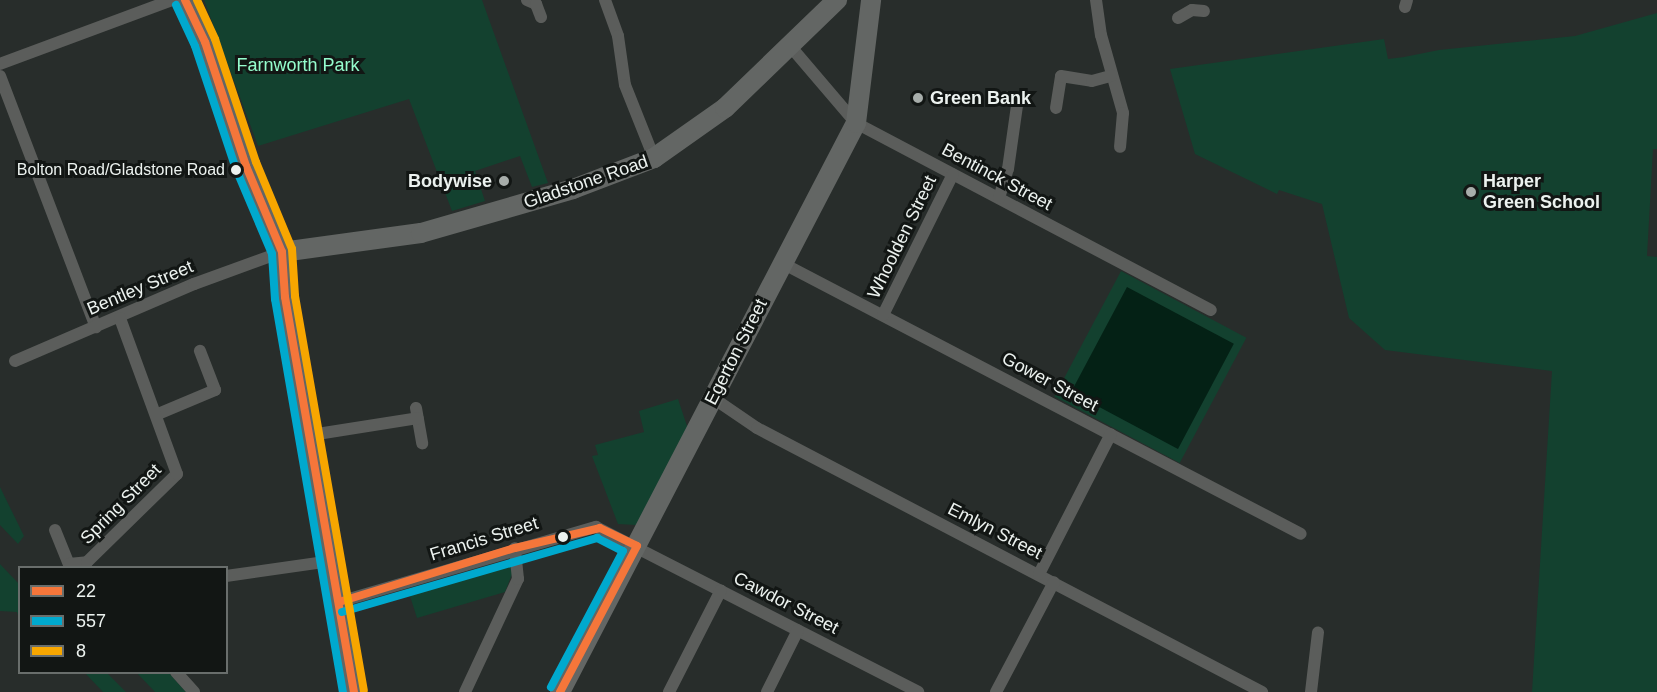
<!DOCTYPE html>
<style>
body{margin:0}
#map{position:relative;width:1657px;height:692px;overflow:hidden;background:#282d2b;font-family:Helvetica,sans-serif}
div>[style]{position:absolute}
[style*='--x']{left:calc(var(--x)*1px);top:calc(var(--y)*1px);width:calc(var(--w)*1px);rotate:calc(var(--a)*1deg)}
.green>*{inset:0;background:#13412f;transform-origin:0 0}
.water>*{inset:0;background:#042115;transform-origin:0 0}
.street>*{height:12px;margin:-6px;padding:0 6px;transform-origin:6px;border-radius:6px;background:#5b5d5b}
.primary>*{height:20px;margin:-10px;padding:0 10px;transform-origin:10px;border-radius:10px;background:#636664}
.bus-1>*{height:8px;margin:-4px;padding:0 4px;transform-origin:4px;border-radius:4px;background:#f5763a}
.bus-2>*{height:8px;margin:-4px;padding:0 4px;transform-origin:4px;border-radius:4px;background:#00a9ce}
.bus-3>*{height:8px;margin:-4px;padding:0 4px;transform-origin:4px;border-radius:4px;background:#f7a600}
.dots>*{width:16px;height:16px;translate:-50% -50%;box-sizing:border-box;border:3px solid #121614;border-radius:50%}
span{translate:-50% -50%;white-space:nowrap;text-align:center;line-height:1.15;-webkit-text-stroke:6px #121614;paint-order:stroke}
.bus-label{font-size:16px;color:#ecf2ef}
.right{translate:-100% -50%;text-align:right}
.park-label{font-size:18px;color:#95fccd}
.poi-label{font-size:18px;color:#ecf2ef;font-weight:700}
.left{translate:0 -50%;text-align:left}
.street-label{font-size:18px;color:#ecf2ef}
.legend{position:absolute;left:18px;top:566px;width:210px;height:108px;box-sizing:border-box;background:#121614;border:2px solid #696e6c;margin:0;padding:8px 10px;list-style:none;font-size:18px;color:#ecf2ef}
.legend li{display:flex;align-items:center;gap:12px;height:30px}
.legend b{width:30px;border:2px solid #696e6c}
</style>
<div id="map">
<div class="green">
<i style="clip-path:polygon(204px 0,482px 0,548px 183px,532px 187px,520px 156px,475px 171px,485px 201px,452px 211px,409px 99px,258px 146px)"></i>
<i style="clip-path:polygon(1657px 13px,1657px 149px,1653px 149px,1647px 256px,1657px 257px,1657px 692px,1532px 692px,1552px 371px,1385px 350px,1349px 318px,1322px 204px,1279px 190px,1277px 194px,1195px 154px,1170px 69px,1384px 39px,1388px 59px,1404px 57px,1439px 50px,1575px 36px)"></i>
<i style="left:1121px;top:271px;width:142px;height:142px;rotate:28deg"></i>
<i style="clip-path:polygon(678px 399px,689px 432px,636px 525px,618px 524px,592px 456px,598px 455px,595px 445px,644px 432px,639px 411px)"></i>
<i style="clip-path:polygon(0 487px,24px 536px,18px 544px,0 525px)"></i>
<i style="clip-path:polygon(509px 561px,514px 569px,505px 592px,417px 618px,408px 590px)"></i>
<i style="clip-path:polygon(0 564px,19px 584px,19px 619px,17px 612px,0 611px)"></i>
<i style="clip-path:polygon(85px 673px,107px 673px,126px 692px,103px 692px)"></i>
<i style="clip-path:polygon(137px 673px,169px 673px,186px 692px,155px 692px)"></i>
</div>
<div class="water">
<i style="left:1127px;top:287px;width:121px;height:119px;rotate:28deg"></i>
</div>
<div class="street">
<i style="--x:527;--y:0;--w:10;--a:24"></i>
<i style="--x:536;--y:4;--w:14;--a:69"></i>
<i style="--x:605;--y:0;--w:38;--a:70"></i>
<i style="--x:618;--y:36;--w:49;--a:81.9"></i>
<i style="--x:625;--y:85;--w:79;--a:68.3"></i>
<i style="--x:1096;--y:0;--w:35;--a:82"></i>
<i style="--x:1101;--y:35;--w:81;--a:74.2"></i>
<i style="--x:1123;--y:113;--w:34;--a:95"></i>
<i style="--x:1405;--y:7;--w:7;--a:-74"></i>
<i style="--x:1178;--y:18;--w:16;--a:-30"></i>
<i style="--x:1192;--y:10;--w:12;--a:5"></i>
<i style="--x:791;--y:47;--w:100;--a:49.5"></i>
<i style="--x:856;--y:123;--w:401;--a:27.8"></i>
<i style="--x:0;--y:64;--w:184;--a:-20.4"></i>
<i style="--x:0;--y:76;--w:269;--a:69.1"></i>
<i style="--x:1056;--y:108;--w:32;--a:-81"></i>
<i style="--x:1061;--y:76;--w:31;--a:9"></i>
<i style="--x:1092;--y:81;--w:20;--a:-15"></i>
<i style="--x:999;--y:198;--w:30;--a:-73"></i>
<i style="--x:1008;--y:169;--w:71;--a:-81.9"></i>
<i style="--x:1018;--y:99;--w:11;--a:-170"></i>
<i style="--x:782;--y:263;--w:585;--a:27.57"></i>
<i style="--x:883;--y:315;--w:157;--a:-63.6"></i>
<i style="--x:15;--y:361;--w:195;--a:-23.3"></i>
<i style="--x:194;--y:284;--w:94;--a:-20"></i>
<i style="--x:713;--y:398;--w:53;--a:34.3"></i>
<i style="--x:757;--y:428;--w:570;--a:27.6"></i>
<i style="--x:416;--y:408;--w:36;--a:80"></i>
<i style="--x:158;--y:414;--w:62;--a:-22.8"></i>
<i style="--x:215;--y:390;--w:42;--a:-111"></i>
<i style="--x:311;--y:435;--w:108;--a:-9"></i>
<i style="--x:55;--y:530;--w:37;--a:68"></i>
<i style="--x:69;--y:564;--w:18;--a:-6"></i>
<i style="--x:87;--y:562;--w:126;--a:-44.4"></i>
<i style="--x:177;--y:474;--w:166;--a:-110.1"></i>
<i style="--x:1039;--y:574;--w:157;--a:-62.8"></i>
<i style="--x:226;--y:576;--w:107;--a:-8.1"></i>
<i style="--x:339;--y:602;--w:268;--a:-16.3"></i>
<i style="--x:596;--y:527;--w:362;--a:27.1"></i>
<i style="--x:176;--y:672;--w:27;--a:48"></i>
<i style="--x:465;--y:692;--w:125;--a:-64.9"></i>
<i style="--x:518;--y:579;--w:31;--a:-96"></i>
<i style="--x:669;--y:692;--w:114;--a:-63"></i>
<i style="--x:767;--y:692;--w:69;--a:-63.4"></i>
<i style="--x:996;--y:692;--w:124;--a:-62.2"></i>
<i style="--x:1311;--y:692;--w:60;--a:-83.3"></i>
</div>
<div class="primary">
<i style="--x:185;--y:0;--w:47;--a:64.5"></i>
<i style="--x:205;--y:42;--w:131;--a:71.7"></i>
<i style="--x:246;--y:166;--w:93;--a:67.3"></i>
<i style="--x:282;--y:252;--w:45;--a:86.2"></i>
<i style="--x:285;--y:297;--w:401;--a:80.1"></i>
<i style="--x:282;--y:252;--w:140;--a:-7.8"></i>
<i style="--x:421;--y:233;--w:158;--a:-16.1"></i>
<i style="--x:573;--y:189;--w:87;--a:-20.9"></i>
<i style="--x:654;--y:158;--w:87;--a:-35.2"></i>
<i style="--x:725;--y:108;--w:156;--a:-44"></i>
<i style="--x:560;--y:692;--w:641;--a:-62.52"></i>
<i style="--x:856;--y:123;--w:124;--a:-83"></i>
</div>
<div class="bus-1">
<i style="--x:185;--y:0;--w:47;--a:64.5"></i>
<i style="--x:205;--y:42;--w:131;--a:71.7"></i>
<i style="--x:246;--y:166;--w:93;--a:67.3"></i>
<i style="--x:282;--y:252;--w:45;--a:86.2"></i>
<i style="--x:285;--y:297;--w:401;--a:80.1"></i>
<i style="--x:339;--y:602;--w:184;--a:-17.1"></i>
<i style="--x:515;--y:548;--w:87;--a:-13.2"></i>
<i style="--x:600;--y:528;--w:41;--a:25.9"></i>
<i style="--x:637;--y:546;--w:165;--a:117.8"></i>
</div>
<div class="bus-2">
<i style="--x:176;--y:5;--w:45;--a:65.1"></i>
<i style="--x:195;--y:46;--w:130;--a:71.6"></i>
<i style="--x:236;--y:169;--w:92;--a:67"></i>
<i style="--x:272;--y:254;--w:45;--a:86.2"></i>
<i style="--x:275;--y:299;--w:399;--a:80.2"></i>
<i style="--x:342;--y:612;--w:266;--a:-16.2"></i>
<i style="--x:597;--y:538;--w:29;--a:27"></i>
<i style="--x:623;--y:551;--w:154;--a:117.9"></i>
</div>
<div class="bus-3">
<i style="--x:197;--y:0;--w:43;--a:65.2"></i>
<i style="--x:215;--y:39;--w:130;--a:71.6"></i>
<i style="--x:256;--y:162;--w:94;--a:67.5"></i>
<i style="--x:292;--y:249;--w:47;--a:86.3"></i>
<i style="--x:295;--y:296;--w:400;--a:80.1"></i>
</div>
<div class="dots">
<i style="left:918px;top:98px;background:#a7adaa"></i>
<i style="left:236px;top:170px;background:#ecf2ef"></i>
<i style="left:504px;top:181px;background:#a7adaa"></i>
<i style="left:1471px;top:192px;background:#a7adaa"></i>
<i style="left:563px;top:537px;background:#ecf2ef"></i>
</div>
<div class="bus-label">
<span class="right" style="left:225px;top:170px">Bolton Road/Gladstone Road</span>
</div>
<div class="park-label">
<span style="left:298px;top:65px">Farnworth Park</span>
</div>
<div class="poi-label">
<span class="left" style="left:930px;top:98px">Green Bank</span>
<span class="right" style="left:492px;top:181px">Bodywise</span>
<span class="left" style="left:1483px;top:192px">Harper<br>Green School</span>
</div>
<div class="street-label">
<span style="left:997px;top:177px;rotate:28deg">Bentinck Street</span>
<span style="left:586px;top:182px;rotate:-19deg">Gladstone Road</span>
<span style="left:902px;top:237px;rotate:-64deg">Whoolden Street</span>
<span style="left:140px;top:288px;rotate:-23deg">Bentley Street</span>
<span style="left:736px;top:352px;rotate:-63deg">Egerton Street</span>
<span style="left:1050px;top:382px;rotate:28deg">Gower Street</span>
<span style="left:121px;top:504px;rotate:-45deg">Spring Street</span>
<span style="left:995px;top:531px;rotate:27deg">Emlyn Street</span>
<span style="left:484px;top:539px;rotate:-17deg">Francis Street</span>
<span style="left:786px;top:603px;rotate:27deg">Cawdor Street</span>
</div>
<ul class="legend">
<li><b style="height:8px;background:#f5763a"></b>22</li>
<li><b style="height:8px;background:#00a9ce"></b>557</li>
<li><b style="height:8px;background:#f7a600"></b>8</li>
</ul>
</div>
